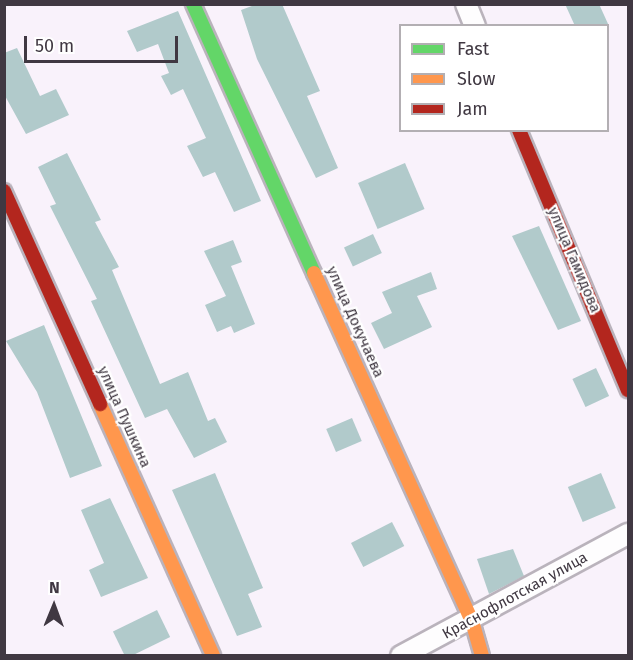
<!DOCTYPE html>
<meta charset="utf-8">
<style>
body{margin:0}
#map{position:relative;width:633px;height:660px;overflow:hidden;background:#f9f2fb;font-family:"Fira Sans",sans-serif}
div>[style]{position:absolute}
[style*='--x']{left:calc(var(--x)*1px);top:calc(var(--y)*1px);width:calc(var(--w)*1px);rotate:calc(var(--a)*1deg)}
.building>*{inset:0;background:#b1cacb;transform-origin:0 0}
.roads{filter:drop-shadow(2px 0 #bab3bc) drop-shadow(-2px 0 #bab3bc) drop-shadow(0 2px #bab3bc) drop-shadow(0 -2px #bab3bc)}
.street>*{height:20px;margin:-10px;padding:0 10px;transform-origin:10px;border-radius:10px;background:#fefdfe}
.fast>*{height:14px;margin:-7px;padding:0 7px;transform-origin:7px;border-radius:7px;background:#63d668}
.slow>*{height:14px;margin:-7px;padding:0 7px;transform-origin:7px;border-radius:7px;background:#ff974d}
.jam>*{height:14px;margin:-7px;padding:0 7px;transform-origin:7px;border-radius:7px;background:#b3261e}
span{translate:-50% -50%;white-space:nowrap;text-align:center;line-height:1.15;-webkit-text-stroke:4.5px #fff;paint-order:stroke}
.street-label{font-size:15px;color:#403842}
.frame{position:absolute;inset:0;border:6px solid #403842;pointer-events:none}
.legend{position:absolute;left:399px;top:24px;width:210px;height:108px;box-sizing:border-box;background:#fff;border:2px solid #b3afb3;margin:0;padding:8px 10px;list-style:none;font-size:18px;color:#403842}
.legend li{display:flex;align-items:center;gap:12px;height:30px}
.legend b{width:30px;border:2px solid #b3afb3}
.north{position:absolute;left:24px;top:576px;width:60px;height:60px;-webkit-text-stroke:4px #fff;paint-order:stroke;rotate:1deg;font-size:16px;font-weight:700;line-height:24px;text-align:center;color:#403842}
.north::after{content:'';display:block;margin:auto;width:21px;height:27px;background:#403842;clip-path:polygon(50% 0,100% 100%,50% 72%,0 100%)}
.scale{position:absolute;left:24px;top:36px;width:154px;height:27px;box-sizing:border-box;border:3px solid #403842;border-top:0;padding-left:8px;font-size:18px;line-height:21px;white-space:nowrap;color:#403842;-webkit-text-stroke:4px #fff;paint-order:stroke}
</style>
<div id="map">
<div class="building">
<i style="clip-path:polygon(257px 4px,282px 4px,320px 91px,307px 96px,338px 168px,316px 178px,257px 59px,241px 10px)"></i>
<i style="clip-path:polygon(565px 4px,599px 4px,609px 26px,575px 26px)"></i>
<i style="clip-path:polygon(178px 11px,261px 201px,234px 212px,215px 172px,203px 177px,187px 146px,206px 138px,183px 89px,171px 95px,161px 76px,169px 73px,158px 44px,137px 52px,127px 31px)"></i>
<i style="clip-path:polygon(17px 48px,40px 96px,56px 89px,69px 115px,26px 134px,4px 94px,4px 53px)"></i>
<i style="clip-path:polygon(67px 153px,101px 220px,95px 222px,119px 267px,112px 270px,160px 384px,188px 372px,208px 421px,215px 418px,227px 442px,194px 458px,167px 409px,145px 418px,91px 301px,97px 299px,50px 206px,56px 204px,38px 167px)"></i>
<i style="left:405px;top:163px;width:50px;height:51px;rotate:67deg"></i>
<i style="clip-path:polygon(539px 226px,581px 321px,558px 330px,512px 236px)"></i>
<i style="left:373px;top:234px;width:21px;height:32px;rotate:65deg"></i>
<i style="clip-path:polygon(233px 240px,242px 262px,231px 266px,255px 324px,234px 333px,231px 326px,217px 332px,205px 305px,226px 296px,204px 251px)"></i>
<i style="clip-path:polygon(431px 272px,437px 289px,417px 296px,432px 327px,384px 349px,371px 323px,392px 313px,382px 292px)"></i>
<i style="clip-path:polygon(44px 325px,102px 466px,70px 478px,37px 392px,6px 341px)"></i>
<i style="left:596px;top:368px;width:31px;height:26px;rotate:65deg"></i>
<i style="left:352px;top:418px;width:25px;height:28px;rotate:67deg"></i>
<i style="clip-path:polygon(215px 473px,263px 588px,248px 594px,262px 627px,237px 636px,172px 490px)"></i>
<i style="left:601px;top:473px;width:38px;height:36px;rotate:67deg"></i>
<i style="clip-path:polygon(110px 498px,148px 578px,101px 597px,89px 570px,104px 563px,81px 510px)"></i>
<i style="left:392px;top:522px;width:27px;height:46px;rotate:63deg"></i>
<i style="clip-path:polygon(513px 549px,524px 576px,489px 594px,477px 559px)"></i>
<i style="left:157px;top:610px;width:30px;height:49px;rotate:64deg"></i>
</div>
<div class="roads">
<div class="street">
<i style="--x:466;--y:4;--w:24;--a:68"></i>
<i style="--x:401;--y:656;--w:258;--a:-28.3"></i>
</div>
<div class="fast">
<i style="--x:193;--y:4;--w:295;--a:65.8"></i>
</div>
<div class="slow">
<i style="--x:314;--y:273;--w:382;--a:65.6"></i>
<i style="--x:472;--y:621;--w:36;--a:74"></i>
<i style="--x:100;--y:404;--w:276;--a:65.8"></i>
</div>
<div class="jam">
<i style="--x:519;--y:130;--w:282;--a:67.3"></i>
<i style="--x:4;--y:191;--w:234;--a:65.7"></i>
</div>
</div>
<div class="street-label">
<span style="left:574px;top:260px;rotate:67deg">улица Гамидова</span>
<span style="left:355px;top:322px;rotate:66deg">улица Докучаева</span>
<span style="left:124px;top:417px;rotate:66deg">улица Пушкина</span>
<span style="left:515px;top:596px;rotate:-29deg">Краснофлотская улица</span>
</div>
<div class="frame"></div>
<ul class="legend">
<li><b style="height:8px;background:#63d668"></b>Fast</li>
<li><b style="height:8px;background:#ff974d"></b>Slow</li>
<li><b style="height:8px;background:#b3261e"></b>Jam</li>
</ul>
<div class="north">N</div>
<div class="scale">50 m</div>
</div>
